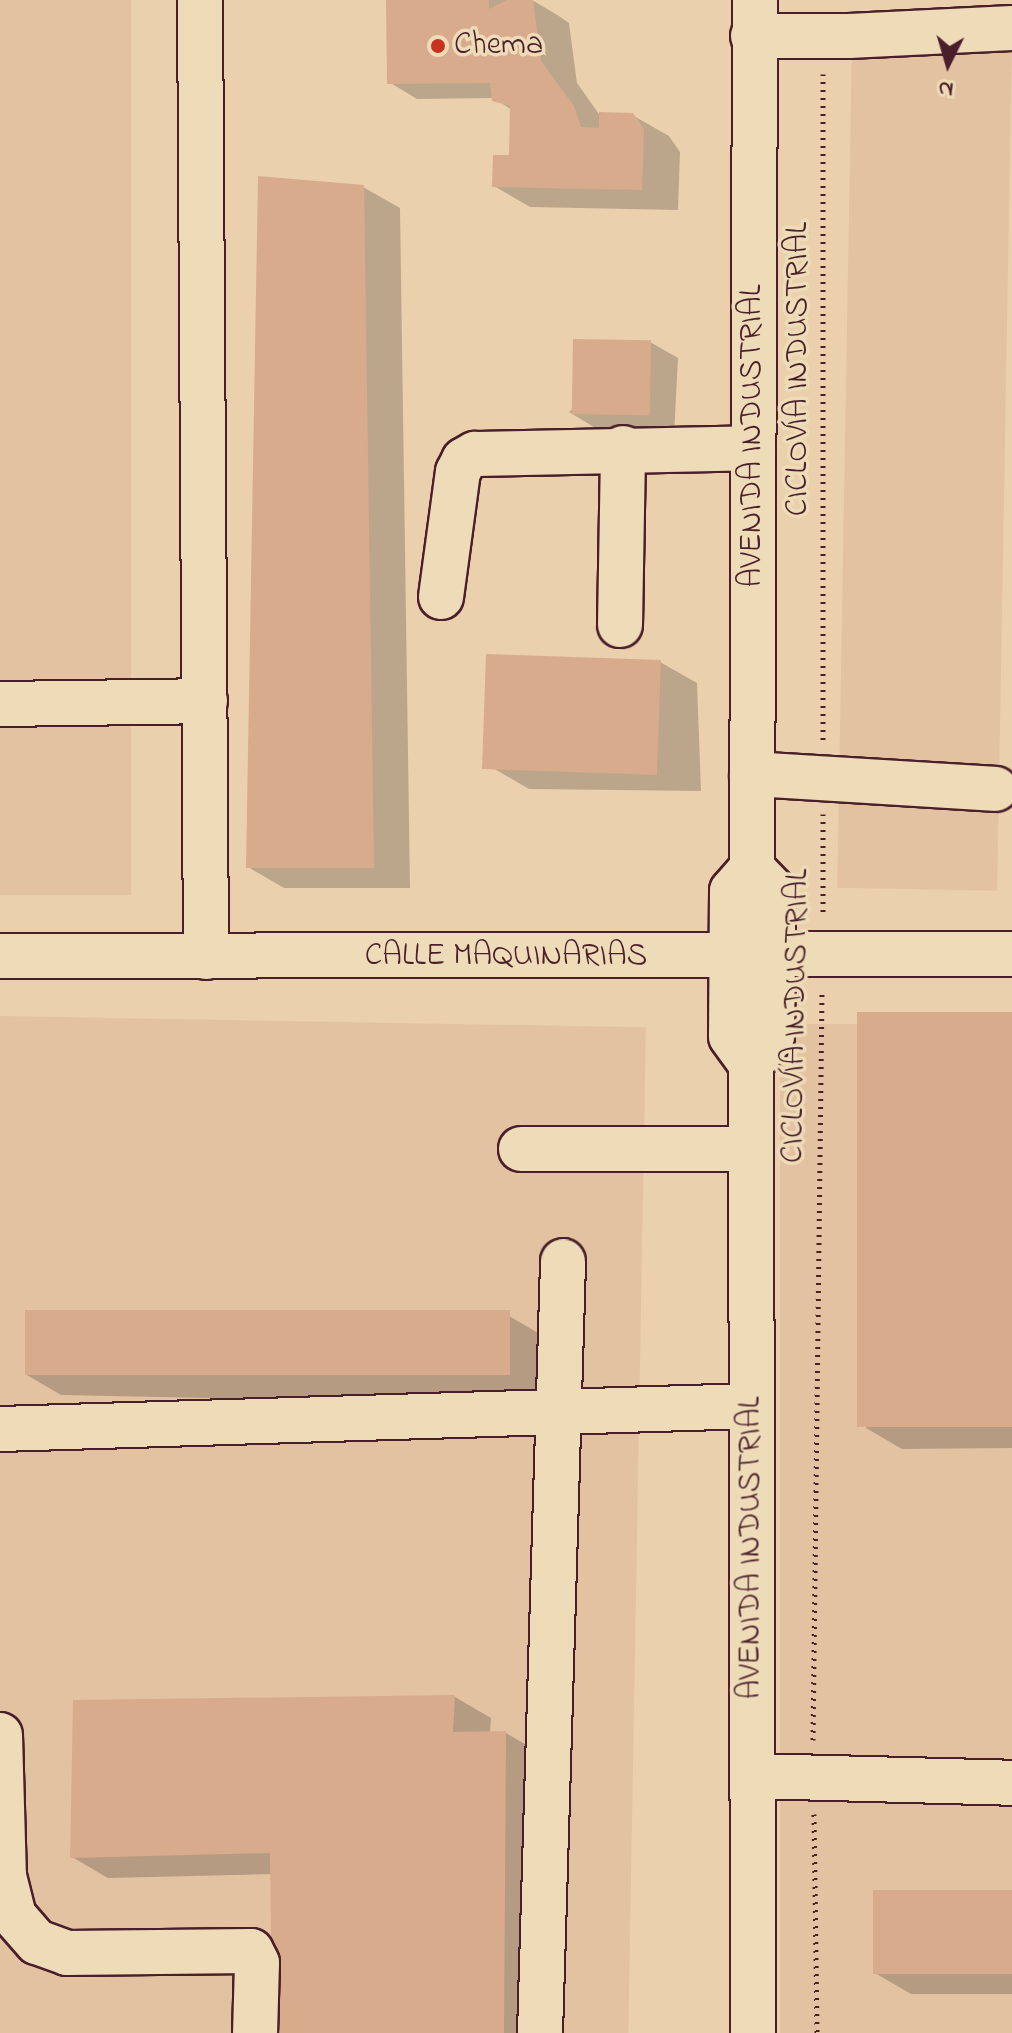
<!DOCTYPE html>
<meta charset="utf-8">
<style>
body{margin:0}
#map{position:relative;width:1012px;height:2033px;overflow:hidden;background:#ebd0ae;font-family:"Indie Flower",sans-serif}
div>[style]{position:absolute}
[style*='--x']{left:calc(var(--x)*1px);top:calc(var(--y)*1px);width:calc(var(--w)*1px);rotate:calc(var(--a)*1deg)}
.built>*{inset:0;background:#e3c2a2;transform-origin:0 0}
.shadow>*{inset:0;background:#0003}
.building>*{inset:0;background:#d9ab8d;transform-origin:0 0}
.path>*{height:5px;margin-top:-2.5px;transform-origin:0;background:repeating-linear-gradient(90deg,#4a1f2b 0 2px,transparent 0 8px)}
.roads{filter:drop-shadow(2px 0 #4a1f2b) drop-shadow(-2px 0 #4a1f2b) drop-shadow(0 2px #4a1f2b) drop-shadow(0 -2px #4a1f2b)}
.minor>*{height:44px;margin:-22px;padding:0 22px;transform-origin:22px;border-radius:22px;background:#eedbb8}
.dots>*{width:22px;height:22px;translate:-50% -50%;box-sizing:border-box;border:4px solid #eedbb8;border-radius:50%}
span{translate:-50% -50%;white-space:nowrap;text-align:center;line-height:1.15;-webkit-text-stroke:7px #eedbb8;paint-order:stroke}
.poi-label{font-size:32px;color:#4a1f2b}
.left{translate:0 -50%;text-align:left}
.street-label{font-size:32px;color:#4a1f2b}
.north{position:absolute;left:908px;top:24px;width:80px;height:80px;-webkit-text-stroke:6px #eedbb8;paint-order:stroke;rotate:185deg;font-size:22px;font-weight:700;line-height:32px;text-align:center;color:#4a1f2b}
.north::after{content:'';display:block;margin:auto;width:28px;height:36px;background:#4a1f2b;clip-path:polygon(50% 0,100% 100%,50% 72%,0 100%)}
</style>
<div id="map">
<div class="built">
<i style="left:0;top:0;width:131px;height:895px"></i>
<i style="left:852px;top:39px;width:160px;height:849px;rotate:1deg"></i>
<i style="left:0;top:1016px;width:646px;height:1017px;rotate:1deg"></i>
<i style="left:1012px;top:1024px;width:1009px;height:232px;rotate:90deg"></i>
</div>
<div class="shadow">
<i style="clip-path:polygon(388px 0,532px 0,559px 16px,569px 23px,577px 83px,599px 114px,632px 115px,669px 136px,680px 152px,678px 210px,530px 207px,494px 186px,511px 157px,512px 110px,494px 98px,417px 99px,389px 82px)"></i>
<i style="clip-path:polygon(363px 187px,400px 208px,410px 888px,284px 888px,248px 867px)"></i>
<i style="clip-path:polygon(650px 342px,678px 358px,674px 435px,597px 429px,569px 412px)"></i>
<i style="clip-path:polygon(660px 662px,697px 683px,701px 791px,529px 789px,493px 768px)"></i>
<i style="clip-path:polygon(1012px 1014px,1012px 1448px,902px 1449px,866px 1428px)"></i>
<i style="clip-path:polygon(509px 1316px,545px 1337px,548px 1405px,61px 1395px,25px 1374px)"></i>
<i style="clip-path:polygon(455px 1697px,491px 1718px,490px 1733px,506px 1733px,542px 1754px,540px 2033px,274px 2033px,272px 1874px,108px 1878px,72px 1857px,75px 1702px)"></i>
<i style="clip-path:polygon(1012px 1892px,1012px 1994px,911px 1994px,875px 1973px)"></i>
</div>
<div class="building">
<i style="clip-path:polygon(386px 0,489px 0,489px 9px,507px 0,533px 0,541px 61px,574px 106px,581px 127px,599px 128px,599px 112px,633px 113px,644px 129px,642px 190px,492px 187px,493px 155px,509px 155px,510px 106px,492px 101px,490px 83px,387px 84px)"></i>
<i style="clip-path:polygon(258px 176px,364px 185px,374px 868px,246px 868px)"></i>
<i style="left:573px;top:339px;width:78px;height:75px;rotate:1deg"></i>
<i style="left:486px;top:654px;width:175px;height:115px;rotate:2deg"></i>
<i style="left:1012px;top:1012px;width:415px;height:155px;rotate:90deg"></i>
<i style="left:25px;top:1310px;width:485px;height:65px"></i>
<i style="clip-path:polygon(455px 1695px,453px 1732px,506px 1731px,504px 2033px,272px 2033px,270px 1853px,70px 1858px,73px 1700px)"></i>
<i style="left:1012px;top:1890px;width:84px;height:139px;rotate:90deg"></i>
</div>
<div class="path">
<i style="--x:823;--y:74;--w:666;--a:90"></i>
<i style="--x:823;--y:814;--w:102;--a:90"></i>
<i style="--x:813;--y:1740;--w:750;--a:-89.31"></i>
<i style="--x:814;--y:1814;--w:219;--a:89.2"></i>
</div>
<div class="roads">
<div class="minor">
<i style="--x:200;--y:0;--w:957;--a:89.64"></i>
<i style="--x:753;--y:36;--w:96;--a:0"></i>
<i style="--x:849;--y:36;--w:163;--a:-2.8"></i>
<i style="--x:441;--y:597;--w:126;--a:-82.3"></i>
<i style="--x:458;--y:472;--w:13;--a:-63"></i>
<i style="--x:464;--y:460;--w:13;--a:-29"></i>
<i style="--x:475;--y:454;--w:278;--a:-1.2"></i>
<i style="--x:620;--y:625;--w:177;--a:-89"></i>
<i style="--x:0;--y:704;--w:205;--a:-0.8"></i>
<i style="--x:752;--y:774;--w:244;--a:3.5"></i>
<i style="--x:0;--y:956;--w:1012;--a:-0.11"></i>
<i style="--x:751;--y:1064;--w:35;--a:-53"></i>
<i style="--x:772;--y:1036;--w:80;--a:-89.3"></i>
<i style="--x:773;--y:956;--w:66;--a:-90"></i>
<i style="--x:773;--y:890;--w:30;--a:-134"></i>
<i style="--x:521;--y:1149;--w:230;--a:0"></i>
<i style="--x:0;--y:1429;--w:752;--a:-1.75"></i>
<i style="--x:0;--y:1735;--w:141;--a:88.4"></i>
<i style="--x:4;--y:1876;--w:41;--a:76"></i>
<i style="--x:14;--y:1916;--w:35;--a:49"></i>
<i style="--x:37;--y:1942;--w:32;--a:20"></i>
<i style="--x:67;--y:1953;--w:184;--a:-0.6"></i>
<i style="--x:251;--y:1951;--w:13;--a:63"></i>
<i style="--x:257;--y:1963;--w:70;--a:91.6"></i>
<i style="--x:753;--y:1776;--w:259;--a:1.5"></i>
<i style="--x:540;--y:2033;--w:772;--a:-88.29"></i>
<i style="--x:753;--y:2033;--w:969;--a:-90.12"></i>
<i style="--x:751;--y:1064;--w:34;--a:-126"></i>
<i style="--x:731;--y:1036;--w:145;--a:-89.6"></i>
<i style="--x:732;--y:891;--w:30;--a:-49"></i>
<i style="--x:752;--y:868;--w:868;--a:-89.8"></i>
</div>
</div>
<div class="dots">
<i style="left:438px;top:46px;background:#c8321e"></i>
</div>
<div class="poi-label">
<span class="left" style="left:454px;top:46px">Chema</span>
</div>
<div class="street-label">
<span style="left:799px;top:369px;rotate:-90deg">CICLOVÍA INDUSTRIAL</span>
<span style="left:753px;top:436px;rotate:-90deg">AVENIDA INDUSTRIAL</span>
<span style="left:506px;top:957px">CALLE MAQUINARIAS</span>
<span style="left:797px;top:1016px;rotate:-89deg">CICLOVÍA INDUSTRIAL</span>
<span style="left:752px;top:1548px;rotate:-90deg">AVENIDA INDUSTRIAL</span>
</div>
<div class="north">N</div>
</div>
